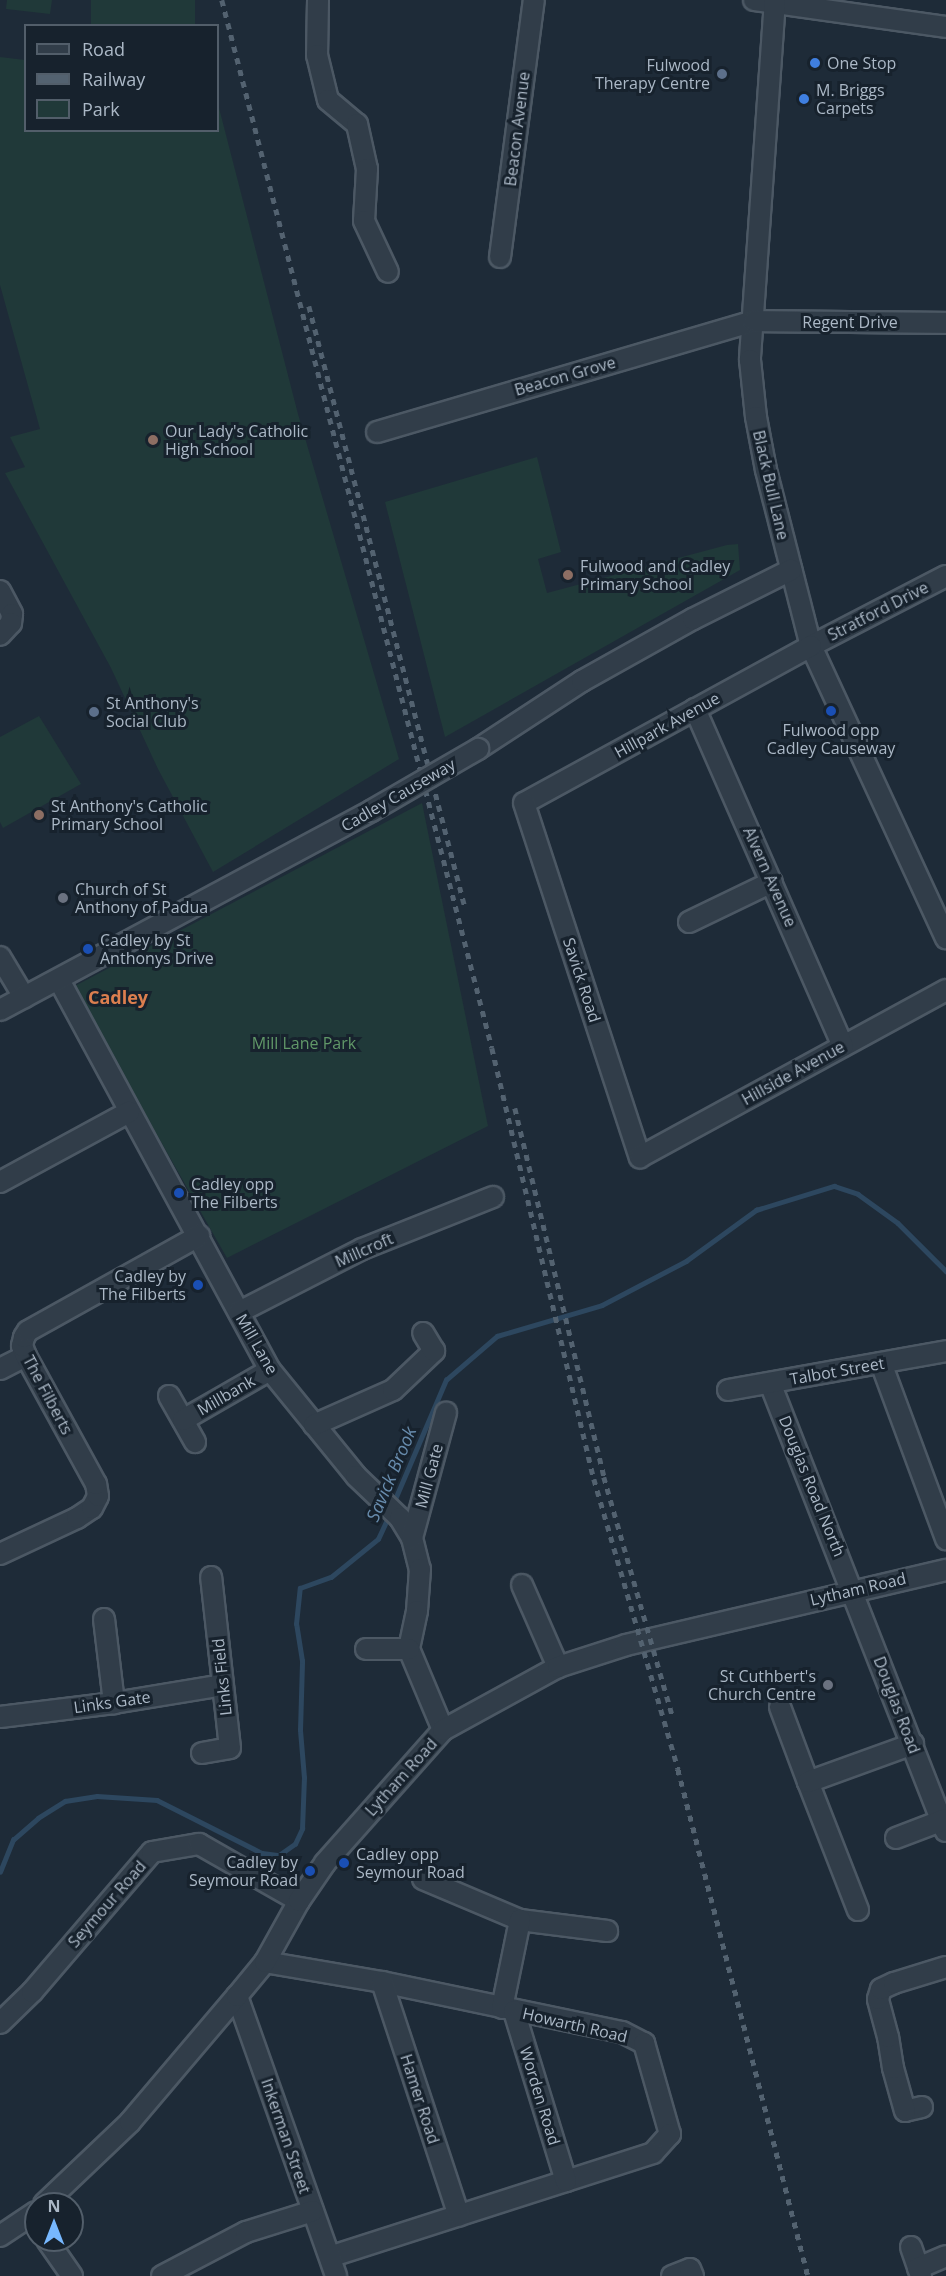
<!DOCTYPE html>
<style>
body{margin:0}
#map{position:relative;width:946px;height:2276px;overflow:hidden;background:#1e2b38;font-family:"Open Sans",sans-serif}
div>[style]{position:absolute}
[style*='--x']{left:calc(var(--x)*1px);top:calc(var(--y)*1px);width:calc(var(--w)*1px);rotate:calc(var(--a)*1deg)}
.green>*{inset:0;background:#203939;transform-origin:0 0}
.stream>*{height:4.5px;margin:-2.25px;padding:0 2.25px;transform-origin:2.25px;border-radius:2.25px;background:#2d475f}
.roads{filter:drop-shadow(2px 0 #4c5864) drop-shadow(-2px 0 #4c5864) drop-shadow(0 2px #4c5864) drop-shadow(0 -2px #4c5864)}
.minor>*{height:20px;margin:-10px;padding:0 10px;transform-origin:10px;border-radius:10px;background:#313d49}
.rail>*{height:4.5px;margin-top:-2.25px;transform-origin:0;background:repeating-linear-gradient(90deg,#536270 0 6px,transparent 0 12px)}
.bridges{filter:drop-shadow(2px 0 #4c5864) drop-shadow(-2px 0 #4c5864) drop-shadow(0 2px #4c5864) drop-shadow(0 -2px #4c5864)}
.minor-bridge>*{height:20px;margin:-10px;padding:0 10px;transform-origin:10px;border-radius:10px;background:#313d49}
.dots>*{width:16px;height:16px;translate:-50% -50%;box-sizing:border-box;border:3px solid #17222d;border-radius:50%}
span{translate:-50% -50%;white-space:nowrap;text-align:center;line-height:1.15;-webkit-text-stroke:6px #17222d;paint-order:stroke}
.poi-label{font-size:16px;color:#abb8c6}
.left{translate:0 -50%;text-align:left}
.right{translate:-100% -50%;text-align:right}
.street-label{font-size:16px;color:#abb8c6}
.park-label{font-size:16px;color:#619868}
.neighbourhood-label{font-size:18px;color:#dc7f4f;font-weight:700}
.water-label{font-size:18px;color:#688cad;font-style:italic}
.legend{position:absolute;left:24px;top:24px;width:195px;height:108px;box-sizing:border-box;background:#17222d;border:2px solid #525e6a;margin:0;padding:8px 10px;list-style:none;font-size:18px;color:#abb8c6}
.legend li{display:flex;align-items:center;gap:12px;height:30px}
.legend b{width:30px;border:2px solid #525e6a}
.north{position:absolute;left:24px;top:2192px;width:60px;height:60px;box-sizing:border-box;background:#17222d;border:2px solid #525e6a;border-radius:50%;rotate:0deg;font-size:16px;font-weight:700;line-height:24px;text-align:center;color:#abb8c6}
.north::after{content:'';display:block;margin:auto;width:21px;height:27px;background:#77b8ff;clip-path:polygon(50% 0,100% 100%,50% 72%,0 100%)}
</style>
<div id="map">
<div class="green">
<i style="clip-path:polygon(7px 0,52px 0,50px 14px,6px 9px)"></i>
<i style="left:91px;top:0;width:104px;height:25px"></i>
<i style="clip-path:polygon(0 57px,25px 60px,26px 130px,218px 130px,218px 104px,298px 414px,399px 759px,213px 872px,158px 769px,111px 668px,5px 473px,25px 467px,10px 437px,40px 429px,0 285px)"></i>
<i style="clip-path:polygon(537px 457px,561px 552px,538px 559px,547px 593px,727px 545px,738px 544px,740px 570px,445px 737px,385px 502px)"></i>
<i style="clip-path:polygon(39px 716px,81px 784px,3px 828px,0 822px,0 737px)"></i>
<i style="clip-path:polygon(422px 803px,488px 1126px,227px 1258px,73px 987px)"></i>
</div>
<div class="stream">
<i style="--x:393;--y:1504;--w:135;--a:-66.9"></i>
<i style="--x:446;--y:1380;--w:67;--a:-40.8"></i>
<i style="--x:497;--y:1336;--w:109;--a:-16.4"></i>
<i style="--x:602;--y:1305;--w:95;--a:-27.6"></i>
<i style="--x:686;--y:1261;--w:87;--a:-36.1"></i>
<i style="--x:756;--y:1210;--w:82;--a:-17.1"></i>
<i style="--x:834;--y:1186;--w:25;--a:18"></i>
<i style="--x:858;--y:1194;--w:49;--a:35.9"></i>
<i style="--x:898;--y:1223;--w:68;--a:45"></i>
<i style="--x:0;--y:1872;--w:35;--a:-68"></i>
<i style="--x:13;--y:1840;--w:33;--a:-41"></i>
<i style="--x:38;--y:1818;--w:32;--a:-32"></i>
<i style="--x:65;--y:1801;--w:32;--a:-9"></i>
<i style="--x:97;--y:1796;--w:60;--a:3.8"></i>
<i style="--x:157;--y:1800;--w:118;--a:26.8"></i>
<i style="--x:262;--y:1853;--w:17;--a:7"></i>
<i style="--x:279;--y:1855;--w:19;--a:-35"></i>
<i style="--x:295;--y:1844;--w:17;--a:-65"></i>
<i style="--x:302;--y:1829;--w:51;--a:-87.8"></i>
<i style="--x:304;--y:1778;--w:48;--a:-94.8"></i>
<i style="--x:300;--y:1730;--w:69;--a:-88.3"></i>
<i style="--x:302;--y:1661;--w:37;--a:-99"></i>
<i style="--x:296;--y:1624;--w:36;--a:-84"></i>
<i style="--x:300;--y:1588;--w:33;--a:-20"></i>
<i style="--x:331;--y:1577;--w:60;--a:-39"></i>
<i style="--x:378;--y:1539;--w:26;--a:-65"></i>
</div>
<div class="roads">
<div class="minor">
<i style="--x:318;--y:0;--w:55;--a:91"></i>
<i style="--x:317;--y:55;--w:46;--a:76.3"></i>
<i style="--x:328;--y:100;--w:38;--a:40"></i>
<i style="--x:357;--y:124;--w:46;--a:77.5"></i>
<i style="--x:367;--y:169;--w:52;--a:93.3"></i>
<i style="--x:364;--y:221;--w:56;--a:64.8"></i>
<i style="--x:754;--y:0;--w:194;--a:8"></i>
<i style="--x:775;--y:0;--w:361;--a:94"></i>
<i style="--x:750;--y:360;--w:57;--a:84"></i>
<i style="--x:756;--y:417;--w:54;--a:79.3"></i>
<i style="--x:766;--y:470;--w:182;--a:75.7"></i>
<i style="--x:811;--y:646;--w:322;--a:65.2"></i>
<i style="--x:500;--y:257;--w:259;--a:-82.5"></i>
<i style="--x:377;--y:432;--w:393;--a:-16.4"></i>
<i style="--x:754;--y:321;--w:192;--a:0.6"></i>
<i style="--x:946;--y:576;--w:152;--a:152.6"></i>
<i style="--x:811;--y:646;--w:327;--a:151.3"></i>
<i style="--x:524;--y:803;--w:373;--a:71.9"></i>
<i style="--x:640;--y:1157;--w:349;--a:-28.6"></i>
<i style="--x:0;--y:591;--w:26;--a:62"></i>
<i style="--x:12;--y:614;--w:9;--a:96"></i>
<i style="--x:11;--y:623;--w:16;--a:133"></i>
<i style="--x:695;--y:709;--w:368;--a:66.3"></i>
<i style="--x:478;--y:749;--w:124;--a:-33.2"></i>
<i style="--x:582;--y:681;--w:127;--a:-29.2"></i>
<i style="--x:693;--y:619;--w:110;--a:-26.6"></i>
<i style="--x:689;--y:922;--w:92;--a:-25.7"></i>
<i style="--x:0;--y:957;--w:47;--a:59"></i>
<i style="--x:59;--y:980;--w:443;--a:61.6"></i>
<i style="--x:270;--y:1370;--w:136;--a:50.9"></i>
<i style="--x:356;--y:1476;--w:61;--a:43.7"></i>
<i style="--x:400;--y:1518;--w:23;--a:59"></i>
<i style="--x:412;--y:1538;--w:32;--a:76"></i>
<i style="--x:420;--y:1569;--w:42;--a:94.1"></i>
<i style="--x:417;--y:1611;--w:39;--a:102"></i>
<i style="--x:409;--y:1649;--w:88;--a:67.2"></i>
<i style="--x:0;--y:1010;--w:421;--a:-28.2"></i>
<i style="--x:0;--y:1182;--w:147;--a:-28.5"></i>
<i style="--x:239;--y:1312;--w:138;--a:-27.1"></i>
<i style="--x:362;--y:1249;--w:141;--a:-21.7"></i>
<i style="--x:881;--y:1363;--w:188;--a:69.7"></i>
<i style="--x:0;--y:1369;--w:29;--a:-27"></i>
<i style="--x:770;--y:1383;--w:481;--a:68.6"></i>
<i style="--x:728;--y:1390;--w:221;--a:-10.1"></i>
<i style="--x:169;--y:1396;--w:53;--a:60.5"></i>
<i style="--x:183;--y:1420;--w:100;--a:-29.9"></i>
<i style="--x:314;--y:1425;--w:86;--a:-23.9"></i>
<i style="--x:393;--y:1390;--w:57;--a:-43.6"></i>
<i style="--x:434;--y:1351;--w:21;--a:-121"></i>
<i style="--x:412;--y:1538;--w:130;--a:-74.8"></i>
<i style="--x:0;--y:1554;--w:85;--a:-25.1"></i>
<i style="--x:77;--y:1518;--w:18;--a:-34"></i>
<i style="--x:92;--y:1508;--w:13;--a:-63"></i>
<i style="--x:98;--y:1496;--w:12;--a:-99"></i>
<i style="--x:96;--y:1484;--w:146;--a:-118.7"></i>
<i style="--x:26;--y:1356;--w:11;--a:-112"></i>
<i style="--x:22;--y:1346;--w:9;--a:-77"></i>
<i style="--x:24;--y:1337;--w:7;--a:-56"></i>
<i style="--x:28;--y:1331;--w:196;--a:-29.1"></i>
<i style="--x:522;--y:1585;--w:90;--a:66.3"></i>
<i style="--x:104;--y:1619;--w:85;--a:83.2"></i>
<i style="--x:366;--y:1649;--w:43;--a:0"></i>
<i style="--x:780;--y:1707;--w:80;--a:69.5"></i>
<i style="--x:0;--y:1717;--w:115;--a:-7"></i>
<i style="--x:114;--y:1703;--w:110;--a:-9.4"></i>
<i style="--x:202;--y:1753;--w:28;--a:-10"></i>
<i style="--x:230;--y:1748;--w:172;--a:-96.3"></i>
<i style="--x:896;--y:1838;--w:53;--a:-20.8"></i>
<i style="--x:423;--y:1879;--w:105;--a:22.9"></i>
<i style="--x:520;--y:1920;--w:88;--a:7.2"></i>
<i style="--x:858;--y:1910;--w:137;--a:-111.3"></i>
<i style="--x:808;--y:1782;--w:112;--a:-19.9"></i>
<i style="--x:265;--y:1962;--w:119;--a:9.7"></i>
<i style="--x:382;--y:1982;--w:245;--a:11.8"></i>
<i style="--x:622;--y:2032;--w:25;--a:27"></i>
<i style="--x:644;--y:2043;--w:95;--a:74.1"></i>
<i style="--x:670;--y:2134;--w:25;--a:132"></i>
<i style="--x:653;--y:2153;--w:339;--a:162.2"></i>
<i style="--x:382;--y:1982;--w:246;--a:71.8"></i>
<i style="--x:237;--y:1996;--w:297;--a:70.5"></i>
<i style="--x:502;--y:2008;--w:90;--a:-78.4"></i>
<i style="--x:514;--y:2011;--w:178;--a:73"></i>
<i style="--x:0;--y:2023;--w:45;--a:-44.1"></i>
<i style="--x:32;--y:1992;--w:184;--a:-49.4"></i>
<i style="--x:152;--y:1852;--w:48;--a:-9.7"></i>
<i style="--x:199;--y:1844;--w:115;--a:29.7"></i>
<i style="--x:922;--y:2107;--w:17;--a:167"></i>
<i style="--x:905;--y:2111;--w:45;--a:-105.6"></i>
<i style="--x:893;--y:2068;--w:31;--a:-99"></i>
<i style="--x:888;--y:2037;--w:39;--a:-105"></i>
<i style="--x:878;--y:1999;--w:10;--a:-73"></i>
<i style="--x:881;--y:1989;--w:14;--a:-25"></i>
<i style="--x:894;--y:1983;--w:54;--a:-17.1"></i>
<i style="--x:44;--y:2204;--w:119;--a:-43.6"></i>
<i style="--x:130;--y:2122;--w:165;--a:-49.7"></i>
<i style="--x:237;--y:1996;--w:44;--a:-50.5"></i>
<i style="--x:265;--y:1962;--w:70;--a:-60.9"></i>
<i style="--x:299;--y:1901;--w:46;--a:-55.6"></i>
<i style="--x:325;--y:1863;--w:178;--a:-48.4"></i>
<i style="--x:443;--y:1730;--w:131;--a:-28.7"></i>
<i style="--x:558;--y:1667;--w:71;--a:-17.9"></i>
<i style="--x:626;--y:1645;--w:329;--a:-13.2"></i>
<i style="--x:0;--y:2236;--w:43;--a:-33.7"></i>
<i style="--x:47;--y:2240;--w:44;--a:55.2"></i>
<i style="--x:911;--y:2247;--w:31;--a:71"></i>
<i style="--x:918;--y:2268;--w:30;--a:-23"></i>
<i style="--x:162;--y:2276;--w:95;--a:-27.6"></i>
<i style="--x:246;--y:2232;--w:70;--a:-17.4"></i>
<i style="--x:672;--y:2276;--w:19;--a:-21"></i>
<i style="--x:690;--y:2269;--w:8;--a:67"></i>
</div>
</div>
<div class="rail">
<i style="--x:222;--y:0;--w:1082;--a:75.55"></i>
<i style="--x:492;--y:1048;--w:443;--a:76.7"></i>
<i style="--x:594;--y:1479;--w:302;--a:73.8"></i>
<i style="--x:678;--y:1769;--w:523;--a:75.62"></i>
<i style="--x:309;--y:306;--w:621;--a:75.45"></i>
<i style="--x:515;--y:1108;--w:380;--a:76.4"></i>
<i style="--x:604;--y:1477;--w:251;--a:74"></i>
</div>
<div class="bridges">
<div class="minor-bridge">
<i style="--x:371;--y:811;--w:124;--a:-30.1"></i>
</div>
</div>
<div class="dots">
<i style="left:815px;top:63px;background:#3f7fe0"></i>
<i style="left:722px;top:74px;background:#5c6f8a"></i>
<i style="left:804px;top:99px;background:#3f7fe0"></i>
<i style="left:153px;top:440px;background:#8d6e63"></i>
<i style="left:568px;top:575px;background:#8d6e63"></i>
<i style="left:831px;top:711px;background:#1a4fb4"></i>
<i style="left:94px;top:712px;background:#5c6f8a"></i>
<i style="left:39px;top:815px;background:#8d6e63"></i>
<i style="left:63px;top:898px;background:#6b7280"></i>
<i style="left:88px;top:949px;background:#1a4fb4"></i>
<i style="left:179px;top:1193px;background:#1a4fb4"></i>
<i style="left:198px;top:1285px;background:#1a4fb4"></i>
<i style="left:828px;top:1685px;background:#6b7280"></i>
<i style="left:344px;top:1863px;background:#1a4fb4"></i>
<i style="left:310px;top:1871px;background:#1a4fb4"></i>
</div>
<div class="poi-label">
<span class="left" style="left:827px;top:63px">One Stop</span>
<span class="right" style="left:710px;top:74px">Fulwood<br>Therapy Centre</span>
<span class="left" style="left:816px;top:99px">M. Briggs<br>Carpets</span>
<span class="left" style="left:165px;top:440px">Our Lady's Catholic<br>High School</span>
<span class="left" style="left:580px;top:575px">Fulwood and Cadley<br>Primary School</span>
<span class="left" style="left:106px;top:712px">St Anthony's<br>Social Club</span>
<span style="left:831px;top:739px">Fulwood opp<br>Cadley Causeway</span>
<span class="left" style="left:51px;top:815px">St Anthony's Catholic<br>Primary School</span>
<span class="left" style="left:75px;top:898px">Church of St<br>Anthony of Padua</span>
<span class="left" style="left:100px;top:949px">Cadley by St<br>Anthonys Drive</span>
<span class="left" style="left:191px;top:1193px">Cadley opp<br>The Filberts</span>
<span class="right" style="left:186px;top:1285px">Cadley by<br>The Filberts</span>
<span class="right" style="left:816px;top:1685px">St Cuthbert's<br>Church Centre</span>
<span class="left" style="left:356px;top:1863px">Cadley opp<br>Seymour Road</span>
<span class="right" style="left:298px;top:1871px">Cadley by<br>Seymour Road</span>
</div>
<div class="street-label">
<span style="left:517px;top:129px;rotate:-83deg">Beacon Avenue</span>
<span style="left:850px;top:322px">Regent Drive</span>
<span style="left:565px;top:376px;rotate:-16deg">Beacon Grove</span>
<span style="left:771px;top:485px;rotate:77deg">Black Bull Lane</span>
<span style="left:878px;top:611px;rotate:-27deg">Stratford Drive</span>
<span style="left:667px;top:725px;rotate:-29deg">Hillpark Avenue</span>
<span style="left:398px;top:795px;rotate:-30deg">Cadley Causeway</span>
<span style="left:770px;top:877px;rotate:66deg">Alvern Avenue</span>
<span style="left:582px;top:980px;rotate:72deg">Savick Road</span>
<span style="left:793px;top:1073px;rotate:-29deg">Hillside Avenue</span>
<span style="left:364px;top:1250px;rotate:-24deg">Millcroft</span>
<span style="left:257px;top:1344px;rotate:60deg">Mill Lane</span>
<span style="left:837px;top:1371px;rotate:-10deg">Talbot Street</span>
<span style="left:48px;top:1395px;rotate:62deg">The Filberts</span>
<span style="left:226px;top:1395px;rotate:-30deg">Millbank</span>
<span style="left:429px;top:1476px;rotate:-75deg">Mill Gate</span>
<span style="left:812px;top:1486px;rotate:68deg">Douglas Road North</span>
<span style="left:858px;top:1589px;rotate:-13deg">Lytham Road</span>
<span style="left:222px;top:1677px;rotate:-96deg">Links Field</span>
<span style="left:112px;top:1702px;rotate:-8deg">Links Gate</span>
<span style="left:897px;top:1705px;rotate:69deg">Douglas Road</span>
<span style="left:401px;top:1777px;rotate:-48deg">Lytham Road</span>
<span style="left:107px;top:1904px;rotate:-49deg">Seymour Road</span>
<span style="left:575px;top:2025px;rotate:13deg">Howarth Road</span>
<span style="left:540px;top:2096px;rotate:73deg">Worden Road</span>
<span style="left:420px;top:2099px;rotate:72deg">Hamer Road</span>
<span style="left:286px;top:2136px;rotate:71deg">Inkerman Street</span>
</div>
<div class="park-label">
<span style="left:304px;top:1043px">Mill Lane Park</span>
</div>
<div class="neighbourhood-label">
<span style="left:118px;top:997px">Cadley</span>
</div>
<div class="water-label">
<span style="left:391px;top:1474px;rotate:-67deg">Savick Brook</span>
</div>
<ul class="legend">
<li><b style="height:8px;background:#313d49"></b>Road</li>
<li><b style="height:8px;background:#536270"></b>Railway</li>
<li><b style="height:16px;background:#203939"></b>Park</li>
</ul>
<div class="north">N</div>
</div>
